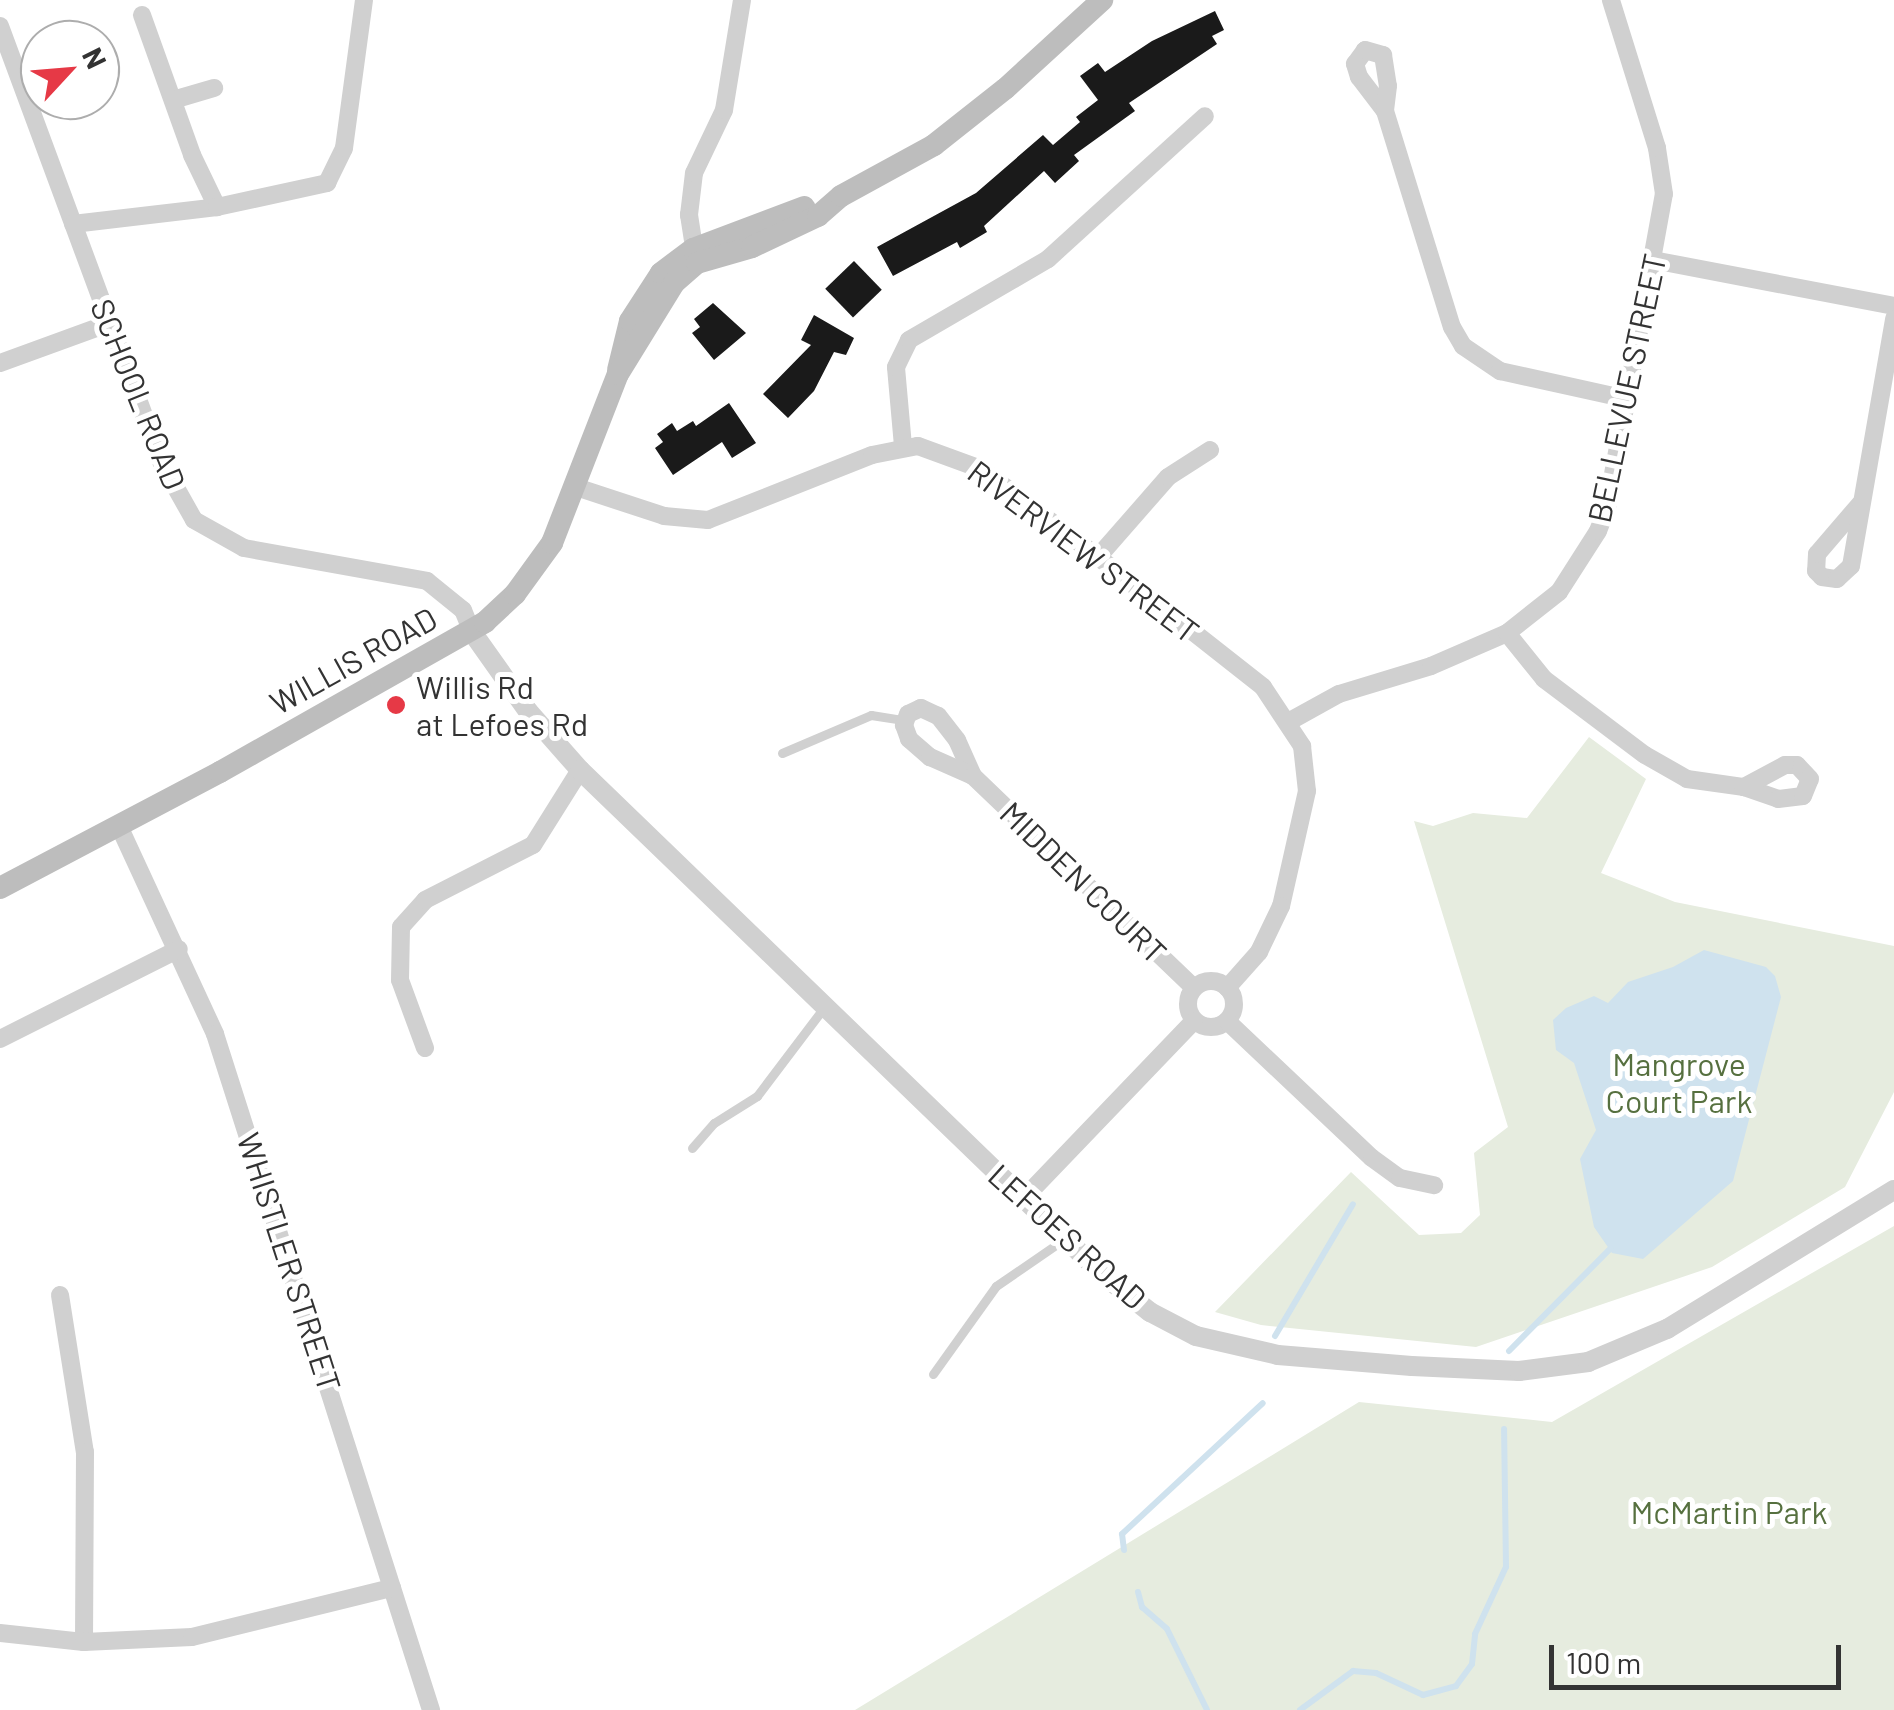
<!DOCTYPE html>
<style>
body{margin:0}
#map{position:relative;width:1894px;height:1710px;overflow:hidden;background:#fff;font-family:Barlow,sans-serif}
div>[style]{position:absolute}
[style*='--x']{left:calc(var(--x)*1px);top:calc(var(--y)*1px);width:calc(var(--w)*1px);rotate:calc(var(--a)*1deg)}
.green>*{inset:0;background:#e6ecdf}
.water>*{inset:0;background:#cfe2ee}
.stream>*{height:6px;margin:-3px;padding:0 3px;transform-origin:3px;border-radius:3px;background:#cfe2ee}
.building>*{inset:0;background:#1a1a1a;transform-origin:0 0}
.service>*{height:9px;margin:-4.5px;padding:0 4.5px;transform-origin:4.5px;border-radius:4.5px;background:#d0d0d0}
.minor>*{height:18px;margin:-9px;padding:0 9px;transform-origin:9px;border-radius:9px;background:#d0d0d0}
.minor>.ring{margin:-9px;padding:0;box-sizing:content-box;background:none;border:18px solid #d0d0d0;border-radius:50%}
.tertiary>*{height:20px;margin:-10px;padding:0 10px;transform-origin:10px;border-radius:10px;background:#d0d0d0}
.secondary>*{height:22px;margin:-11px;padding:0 11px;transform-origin:11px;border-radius:11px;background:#bdbdbd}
.dots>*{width:28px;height:28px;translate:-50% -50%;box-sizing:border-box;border:5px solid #fff;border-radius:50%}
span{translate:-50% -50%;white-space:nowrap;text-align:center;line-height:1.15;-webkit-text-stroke:10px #fff;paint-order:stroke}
.street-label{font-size:32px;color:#333}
.poi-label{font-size:32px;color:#333}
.left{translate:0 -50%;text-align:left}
.park-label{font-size:32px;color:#56703f}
.north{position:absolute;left:20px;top:20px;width:100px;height:100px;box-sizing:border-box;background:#fff;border:2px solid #adadad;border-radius:50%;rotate:64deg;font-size:28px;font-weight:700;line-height:40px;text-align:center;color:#333}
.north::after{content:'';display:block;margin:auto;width:35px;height:45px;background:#e63946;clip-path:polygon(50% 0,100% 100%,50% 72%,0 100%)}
.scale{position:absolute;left:1549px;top:1645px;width:292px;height:45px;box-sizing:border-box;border:5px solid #333;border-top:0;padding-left:12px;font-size:30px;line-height:35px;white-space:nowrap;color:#333;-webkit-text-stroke:8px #fff;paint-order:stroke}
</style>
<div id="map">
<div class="green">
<i style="clip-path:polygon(1589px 737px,1646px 779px,1601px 873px,1675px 902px,1894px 946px,1894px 1092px,1845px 1187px,1712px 1267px,1476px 1347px,1261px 1325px,1215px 1312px,1351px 1172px,1419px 1235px,1461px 1233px,1480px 1215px,1474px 1153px,1508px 1127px,1414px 821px,1433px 826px,1473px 813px,1527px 818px)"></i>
<i style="clip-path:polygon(1894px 1226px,1894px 1710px,855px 1710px,1359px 1402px,1552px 1422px)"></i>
</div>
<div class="water">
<i style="clip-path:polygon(1704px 950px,1766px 967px,1775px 976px,1781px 997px,1733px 1181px,1643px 1259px,1612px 1253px,1594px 1227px,1580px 1159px,1596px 1130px,1574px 1063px,1556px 1050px,1553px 1020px,1566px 1008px,1594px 996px,1608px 1003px,1628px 982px,1673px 967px)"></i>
</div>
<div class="stream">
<i style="--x:1275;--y:1336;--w:153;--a:-59.4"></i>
<i style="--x:1509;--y:1351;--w:144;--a:-45.3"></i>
<i style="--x:1124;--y:1550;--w:16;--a:-97"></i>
<i style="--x:1122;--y:1534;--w:192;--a:-42.9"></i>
<i style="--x:1138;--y:1592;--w:16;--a:75"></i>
<i style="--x:1142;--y:1607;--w:33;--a:41"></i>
<i style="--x:1167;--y:1629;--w:90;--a:63.7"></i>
<i style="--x:1300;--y:1710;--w:66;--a:-36.3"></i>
<i style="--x:1353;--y:1671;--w:23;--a:5"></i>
<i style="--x:1376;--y:1673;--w:52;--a:25.1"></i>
<i style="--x:1423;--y:1695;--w:34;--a:-15"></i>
<i style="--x:1456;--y:1686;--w:27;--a:-54"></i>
<i style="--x:1472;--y:1664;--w:30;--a:-84"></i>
<i style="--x:1475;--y:1634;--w:74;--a:-65.2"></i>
<i style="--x:1506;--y:1567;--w:138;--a:-90.8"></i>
</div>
<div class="building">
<i style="clip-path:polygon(1215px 11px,1224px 30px,1212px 36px,1217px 44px,1129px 103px,1135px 111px,1074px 155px,1079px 161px,1055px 183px,1044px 171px,984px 226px,987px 232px,960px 248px,957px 242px,893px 276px,877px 247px,976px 193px,1043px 135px,1053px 145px,1080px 122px,1076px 117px,1098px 100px,1080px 76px,1098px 63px,1105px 72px,1152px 41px)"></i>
<i style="left:854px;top:261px;width:40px;height:40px;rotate:46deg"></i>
<i style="clip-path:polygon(713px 303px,746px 333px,714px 360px,692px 333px,700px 327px,694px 319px)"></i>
<i style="clip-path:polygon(814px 315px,854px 338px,846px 355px,834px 352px,814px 391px,788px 418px,763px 394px,811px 345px,801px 340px)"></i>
<i style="clip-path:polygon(729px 403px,756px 443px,732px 458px,722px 442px,673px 475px,655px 448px,663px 442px,657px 434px,672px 423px,677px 431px,693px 421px,696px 426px)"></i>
</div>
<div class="service">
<i style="--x:782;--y:753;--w:97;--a:-23.1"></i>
<i style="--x:871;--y:715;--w:33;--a:9"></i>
<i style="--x:692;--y:1148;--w:33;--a:-49"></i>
<i style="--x:714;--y:1123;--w:51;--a:-32.1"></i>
<i style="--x:757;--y:1096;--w:113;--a:-52.9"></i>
<i style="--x:933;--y:1374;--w:108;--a:-54.4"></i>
<i style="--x:996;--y:1286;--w:81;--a:-34.5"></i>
</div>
<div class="minor">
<i style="--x:142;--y:15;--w:149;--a:70.3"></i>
<i style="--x:192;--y:155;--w:58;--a:64.3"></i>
<i style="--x:0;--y:26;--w:466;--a:69.7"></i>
<i style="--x:162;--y:463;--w:65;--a:60.7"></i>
<i style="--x:194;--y:520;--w:57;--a:29.2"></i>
<i style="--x:244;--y:548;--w:186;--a:10.2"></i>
<i style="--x:427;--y:581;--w:46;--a:38.9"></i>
<i style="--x:463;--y:610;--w:24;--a:68"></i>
<i style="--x:173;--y:100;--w:43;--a:-16.3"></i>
<i style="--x:1385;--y:111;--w:43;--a:-127.4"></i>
<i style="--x:1359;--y:77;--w:14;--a:-107"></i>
<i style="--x:1355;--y:64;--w:17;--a:-54"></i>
<i style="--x:1365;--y:50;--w:19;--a:16"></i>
<i style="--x:1383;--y:55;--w:31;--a:81"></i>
<i style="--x:1388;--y:86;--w:25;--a:97"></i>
<i style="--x:1385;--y:111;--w:226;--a:72.8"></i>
<i style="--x:1452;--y:327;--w:22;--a:60"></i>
<i style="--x:1463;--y:346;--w:45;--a:34"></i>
<i style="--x:1500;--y:371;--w:130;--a:12.4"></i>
<i style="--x:73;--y:224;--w:145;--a:-6.7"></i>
<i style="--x:217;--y:207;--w:113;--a:-12.3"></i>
<i style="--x:327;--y:183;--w:39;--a:-64"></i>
<i style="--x:344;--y:148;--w:149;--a:-82.3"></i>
<i style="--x:696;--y:260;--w:46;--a:-98.8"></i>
<i style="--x:689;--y:215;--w:42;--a:-83.2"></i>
<i style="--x:694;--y:173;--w:70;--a:-64.5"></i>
<i style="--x:724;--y:110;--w:111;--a:-80.7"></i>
<i style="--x:1653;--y:260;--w:245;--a:10.8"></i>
<i style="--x:0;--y:363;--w:117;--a:-20"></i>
<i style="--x:903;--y:446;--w:79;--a:-95.1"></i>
<i style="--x:896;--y:367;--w:30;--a:-64"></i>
<i style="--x:909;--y:340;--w:161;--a:-30.2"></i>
<i style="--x:1048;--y:259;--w:212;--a:-42.3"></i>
<i style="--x:576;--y:487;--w:93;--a:18.2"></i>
<i style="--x:664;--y:516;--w:44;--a:5.2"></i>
<i style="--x:708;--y:520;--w:176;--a:-21.6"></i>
<i style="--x:872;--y:455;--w:47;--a:-11.1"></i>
<i style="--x:918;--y:446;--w:67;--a:20.1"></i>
<i style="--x:981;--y:469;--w:146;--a:36.9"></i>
<i style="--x:1098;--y:557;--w:210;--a:38.2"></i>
<i style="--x:1263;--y:687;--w:71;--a:56.5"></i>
<i style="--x:1302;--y:746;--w:45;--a:83.7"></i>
<i style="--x:1307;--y:791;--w:118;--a:102.7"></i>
<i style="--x:1281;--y:906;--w:51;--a:115.6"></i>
<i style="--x:1259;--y:952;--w:48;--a:131.6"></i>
<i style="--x:1860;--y:504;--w:66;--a:130.7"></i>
<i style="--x:1817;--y:554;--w:17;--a:93"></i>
<i style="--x:1816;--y:571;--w:8;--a:45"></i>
<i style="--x:1822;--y:577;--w:15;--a:8"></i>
<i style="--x:1837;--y:579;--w:19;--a:-43"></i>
<i style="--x:1851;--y:566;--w:251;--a:-80.1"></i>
<i style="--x:1098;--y:557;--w:106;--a:-48.8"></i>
<i style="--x:1168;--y:477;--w:50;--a:-32.7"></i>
<i style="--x:1507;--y:633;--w:59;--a:51.2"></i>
<i style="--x:1544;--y:679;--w:126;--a:37"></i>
<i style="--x:1645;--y:755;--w:48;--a:29.7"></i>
<i style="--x:1687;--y:779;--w:58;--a:8"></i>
<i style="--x:1744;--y:787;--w:36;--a:19"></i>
<i style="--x:1778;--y:799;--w:25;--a:-7"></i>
<i style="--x:1803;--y:796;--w:18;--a:-68"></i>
<i style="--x:1810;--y:779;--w:19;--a:-133"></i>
<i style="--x:1797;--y:765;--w:12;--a:180"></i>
<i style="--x:1785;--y:765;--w:47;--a:151.8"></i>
<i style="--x:1290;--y:721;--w:56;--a:-28.9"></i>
<i style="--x:1339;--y:694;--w:96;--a:-16.9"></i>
<i style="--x:1431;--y:666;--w:83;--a:-23.5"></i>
<i style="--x:1507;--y:633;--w:66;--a:-38.3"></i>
<i style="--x:1559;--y:592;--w:72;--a:-57.4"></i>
<i style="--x:1598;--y:531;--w:26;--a:-69"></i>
<i style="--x:1607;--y:507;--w:318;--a:-79.7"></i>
<i style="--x:1664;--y:194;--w:47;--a:-98.7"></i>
<i style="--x:1657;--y:148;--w:155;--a:-107.3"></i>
<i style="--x:973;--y:776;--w:39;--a:-114"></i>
<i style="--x:957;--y:740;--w:31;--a:-128"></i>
<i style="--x:938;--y:716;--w:19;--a:-155"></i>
<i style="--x:921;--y:708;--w:14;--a:155"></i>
<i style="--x:908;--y:714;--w:12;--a:110"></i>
<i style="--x:904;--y:725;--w:15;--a:70"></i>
<i style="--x:909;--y:739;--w:28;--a:41"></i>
<i style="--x:930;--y:757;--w:47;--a:23.8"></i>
<i style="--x:973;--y:776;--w:306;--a:43.8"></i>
<i style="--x:119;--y:826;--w:229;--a:65.2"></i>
<i style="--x:215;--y:1034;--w:710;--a:72.28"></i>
<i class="ring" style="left:1188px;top:981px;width:28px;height:28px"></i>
<i style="--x:1227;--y:1021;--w:199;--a:43.4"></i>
<i style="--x:1372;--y:1158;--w:34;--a:36"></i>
<i style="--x:1400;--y:1178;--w:35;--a:12"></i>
<i style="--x:0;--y:1039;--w:200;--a:-26.7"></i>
<i style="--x:425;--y:1048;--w:72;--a:-110.2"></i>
<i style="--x:400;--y:980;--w:53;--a:-88.9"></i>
<i style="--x:401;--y:927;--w:36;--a:-48"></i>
<i style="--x:425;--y:900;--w:121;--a:-27"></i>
<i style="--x:533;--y:845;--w:89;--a:-57.9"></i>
<i style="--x:1024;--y:1198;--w:245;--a:-46.2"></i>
<i style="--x:60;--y:1295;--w:159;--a:81"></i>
<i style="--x:85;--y:1452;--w:190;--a:90.3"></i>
<i style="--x:0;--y:1633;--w:84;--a:6.1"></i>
<i style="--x:84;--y:1642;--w:108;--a:-2.7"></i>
<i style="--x:192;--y:1637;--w:206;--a:-13.8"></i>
</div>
<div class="tertiary">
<i style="--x:472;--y:632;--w:97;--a:54.7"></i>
<i style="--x:528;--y:711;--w:79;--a:48.6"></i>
<i style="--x:580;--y:770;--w:726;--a:43.99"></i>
<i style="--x:1102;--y:1274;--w:61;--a:38.4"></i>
<i style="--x:1150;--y:1312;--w:52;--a:27.6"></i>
<i style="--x:1196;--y:1336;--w:84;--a:13"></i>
<i style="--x:1278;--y:1355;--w:134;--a:4.7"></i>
<i style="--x:1412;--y:1366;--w:107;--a:2.7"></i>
<i style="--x:1519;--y:1371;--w:70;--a:-7.4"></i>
<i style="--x:1588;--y:1362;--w:86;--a:-22.7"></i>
<i style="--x:1667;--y:1329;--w:266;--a:-31.5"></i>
</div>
<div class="secondary">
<i style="--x:618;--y:370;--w:50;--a:-76.2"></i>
<i style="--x:630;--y:321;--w:57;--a:-57.1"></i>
<i style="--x:661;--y:273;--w:40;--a:-37"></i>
<i style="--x:693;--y:249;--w:119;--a:-20.7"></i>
<i style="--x:0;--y:888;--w:249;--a:-27.8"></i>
<i style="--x:220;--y:772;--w:305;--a:-29.5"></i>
<i style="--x:485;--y:622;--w:41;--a:-43"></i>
<i style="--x:515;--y:594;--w:63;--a:-54"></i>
<i style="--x:552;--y:543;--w:181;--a:-68.7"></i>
<i style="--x:618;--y:374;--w:107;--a:-58.4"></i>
<i style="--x:674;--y:283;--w:30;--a:-41"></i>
<i style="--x:697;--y:263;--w:57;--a:-16.2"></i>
<i style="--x:752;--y:247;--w:73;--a:-25.2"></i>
<i style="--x:818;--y:216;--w:30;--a:-41"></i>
<i style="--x:841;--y:196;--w:106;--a:-28.7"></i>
<i style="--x:934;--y:145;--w:90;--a:-38.3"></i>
<i style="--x:1005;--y:89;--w:132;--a:-42.5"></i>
</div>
<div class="dots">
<i style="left:396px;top:705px;background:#e63946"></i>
</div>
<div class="street-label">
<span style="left:1626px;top:388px;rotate:-78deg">BELLEVUE STREET</span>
<span style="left:139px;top:394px;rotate:68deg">SCHOOL ROAD</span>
<span style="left:1084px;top:551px;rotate:37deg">RIVERVIEW STREET</span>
<span style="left:353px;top:660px;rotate:-29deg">WILLIS ROAD</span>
<span style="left:1084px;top:882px;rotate:44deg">MIDDEN COURT</span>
<span style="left:1068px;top:1236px;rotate:42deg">LEFOES ROAD</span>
<span style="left:290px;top:1262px;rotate:72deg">WHISTLER STREET</span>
</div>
<div class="poi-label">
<span class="left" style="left:416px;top:705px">Willis Rd<br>at Lefoes Rd</span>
</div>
<div class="park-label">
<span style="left:1679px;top:1082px">Mangrove<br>Court Park</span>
<span style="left:1729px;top:1511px">McMartin Park</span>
</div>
<div class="north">N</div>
<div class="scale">100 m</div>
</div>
